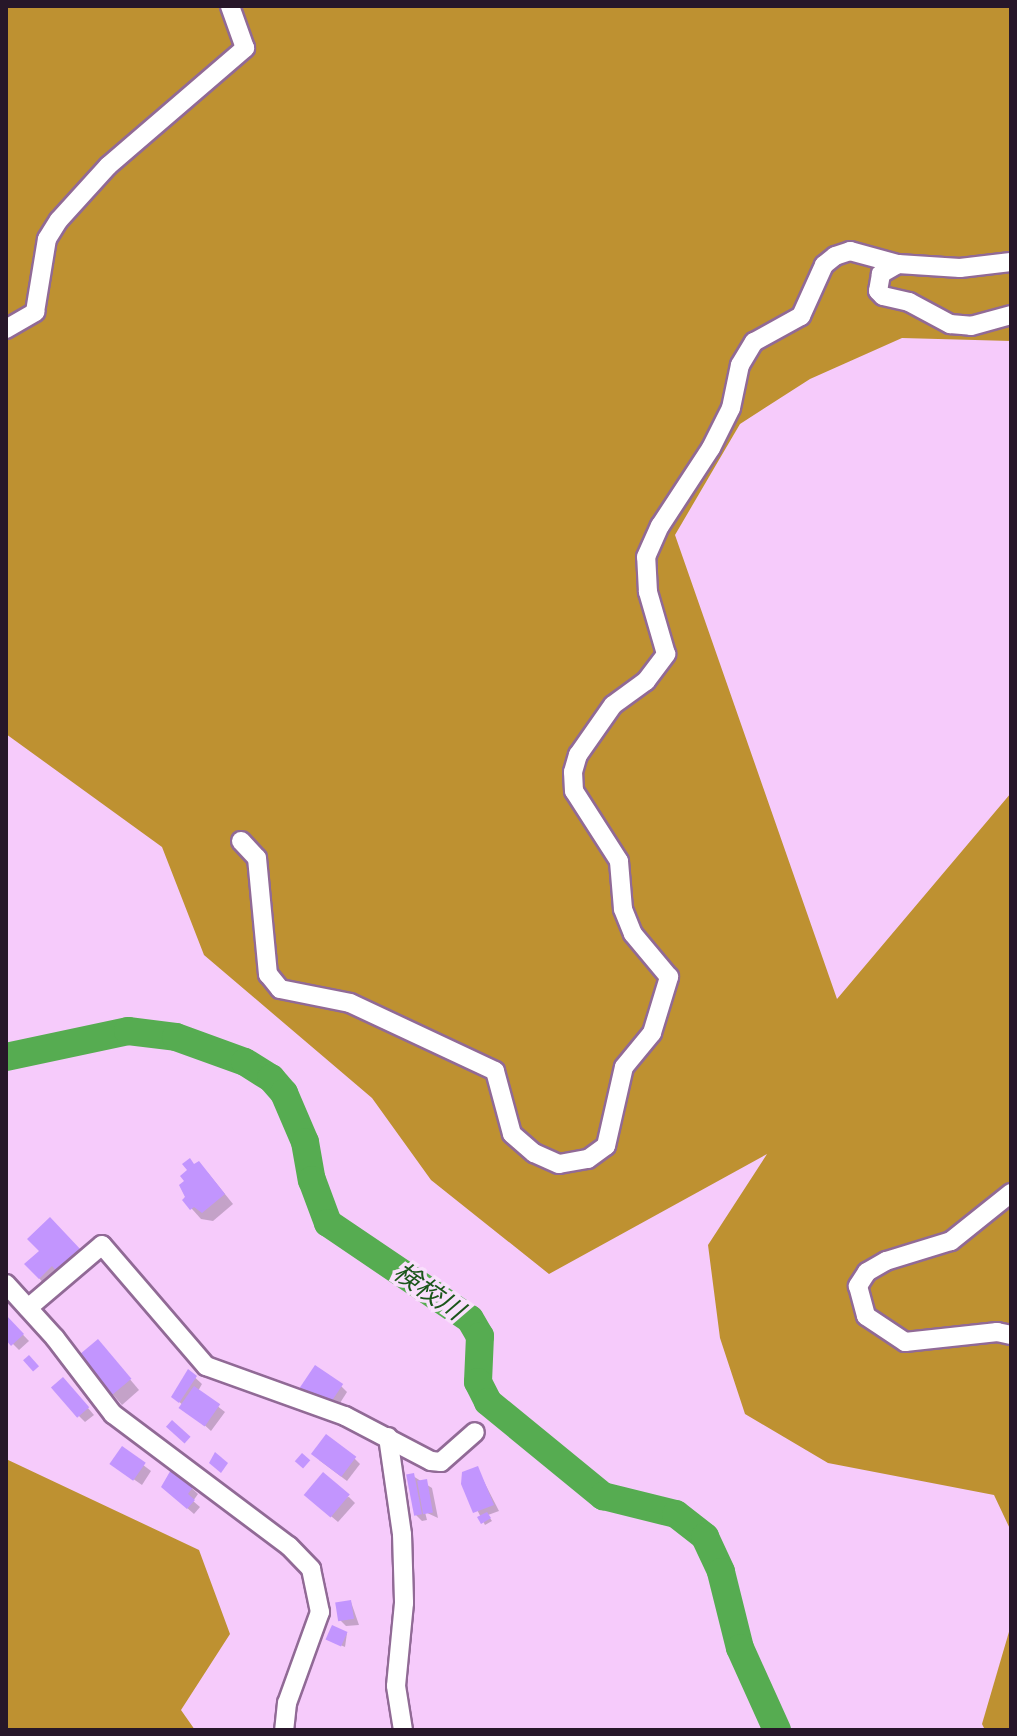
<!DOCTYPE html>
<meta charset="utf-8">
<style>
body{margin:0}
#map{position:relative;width:1017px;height:1736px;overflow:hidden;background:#f6cbfb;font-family:Quicksand,"Noto Sans JP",sans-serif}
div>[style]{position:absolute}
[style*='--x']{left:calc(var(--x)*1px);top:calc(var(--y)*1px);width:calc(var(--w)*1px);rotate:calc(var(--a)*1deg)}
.forest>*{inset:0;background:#be9131}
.shadow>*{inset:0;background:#0003;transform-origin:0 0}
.river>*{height:28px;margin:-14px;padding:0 14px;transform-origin:14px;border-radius:14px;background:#56ac51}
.building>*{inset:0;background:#c295fe;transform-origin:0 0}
.roads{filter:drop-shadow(2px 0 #916a96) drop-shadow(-2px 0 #916a96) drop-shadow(0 2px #916a96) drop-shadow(0 -2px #916a96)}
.minor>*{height:18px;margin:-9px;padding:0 9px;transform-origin:9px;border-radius:9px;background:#fff}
span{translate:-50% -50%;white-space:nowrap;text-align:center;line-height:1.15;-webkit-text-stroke:7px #f9dffc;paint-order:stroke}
.water-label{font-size:26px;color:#1b561a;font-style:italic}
.frame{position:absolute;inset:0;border:8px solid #271729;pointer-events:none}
</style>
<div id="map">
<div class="forest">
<i style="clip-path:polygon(6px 6px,1011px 6px,1011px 341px,902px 338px,810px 379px,740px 424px,675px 535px,837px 999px,1011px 793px,1011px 1531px,994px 1495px,828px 1463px,745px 1414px,720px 1338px,708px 1245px,767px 1154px,549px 1274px,431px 1180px,372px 1098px,204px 955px,162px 847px,6px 734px)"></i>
<i style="clip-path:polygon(6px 1459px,199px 1550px,230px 1634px,181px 1710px,195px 1730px,6px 1730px)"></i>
<i style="clip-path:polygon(1011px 1625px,1011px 1730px,985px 1730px,982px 1724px)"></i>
</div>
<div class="shadow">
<i style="clip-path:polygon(195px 1166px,208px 1173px,233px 1204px,213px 1221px,201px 1219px,184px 1200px)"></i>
<i style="left:42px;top:1251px;width:32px;height:20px;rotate:49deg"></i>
<i style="clip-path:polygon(6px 1317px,29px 1341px,19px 1350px,6px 1337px)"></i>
<i style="clip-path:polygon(107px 1352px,139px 1390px,122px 1405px,80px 1357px)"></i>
<i style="clip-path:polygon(189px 1372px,202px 1384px,198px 1391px,225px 1412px,211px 1431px,174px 1397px)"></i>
<i style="clip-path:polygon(69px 1386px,94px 1415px,85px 1422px,79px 1416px)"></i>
<i style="clip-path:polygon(341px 1386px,347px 1392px,335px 1411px,308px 1393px)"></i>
<i style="clip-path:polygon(122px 1449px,151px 1471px,142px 1485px,119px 1469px)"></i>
<i style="clip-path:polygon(354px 1458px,360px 1464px,347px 1481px,319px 1460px)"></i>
<i style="clip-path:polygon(477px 1468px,499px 1511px,488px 1515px,492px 1521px,485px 1525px,463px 1483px)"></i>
<i style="clip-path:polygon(173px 1471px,198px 1494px,193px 1501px,200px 1507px,194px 1514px,170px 1493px)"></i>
<i style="clip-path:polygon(413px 1476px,432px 1488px,438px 1518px,425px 1512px,427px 1520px,422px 1521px,416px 1515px)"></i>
<i style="clip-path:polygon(349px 1497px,355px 1503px,338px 1522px,313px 1501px)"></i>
<i style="clip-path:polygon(351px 1602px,359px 1625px,346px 1626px,340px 1620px)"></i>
<i style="clip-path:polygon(347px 1633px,345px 1647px,329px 1640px)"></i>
</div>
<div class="river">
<i style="--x:6;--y:1057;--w:125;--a:-12"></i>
<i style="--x:128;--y:1031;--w:48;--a:7.1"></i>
<i style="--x:176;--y:1037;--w:73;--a:19.9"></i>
<i style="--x:245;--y:1062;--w:31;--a:32"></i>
<i style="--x:271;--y:1078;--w:20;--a:49"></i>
<i style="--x:284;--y:1093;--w:53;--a:66.8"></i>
<i style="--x:305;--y:1142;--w:39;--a:80"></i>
<i style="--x:312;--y:1180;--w:46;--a:69.6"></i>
<i style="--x:328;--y:1223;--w:171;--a:34.1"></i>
<i style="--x:470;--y:1319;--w:20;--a:60"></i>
<i style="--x:480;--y:1336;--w:46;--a:92.5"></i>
<i style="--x:478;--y:1382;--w:22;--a:63"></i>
<i style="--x:488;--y:1402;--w:149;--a:39.3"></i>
<i style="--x:603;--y:1496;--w:75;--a:13.9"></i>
<i style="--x:676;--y:1514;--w:37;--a:38"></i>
<i style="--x:705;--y:1537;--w:38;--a:65"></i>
<i style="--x:721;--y:1572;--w:78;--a:76"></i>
<i style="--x:740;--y:1648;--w:90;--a:65.7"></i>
</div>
<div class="building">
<i style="clip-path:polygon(190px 1158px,194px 1164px,199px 1161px,225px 1194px,202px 1213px,194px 1207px,190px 1210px,182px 1200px,185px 1197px,179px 1185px,184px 1181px,180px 1176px,187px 1170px,182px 1164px)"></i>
<i style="clip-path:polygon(50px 1217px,82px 1251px,59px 1274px,52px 1266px,39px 1279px,24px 1264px,39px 1251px,27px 1239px)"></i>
<i style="clip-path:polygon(6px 1315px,24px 1334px,11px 1346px,6px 1340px)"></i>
<i style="left:98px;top:1339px;width:52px;height:28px;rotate:50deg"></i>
<i style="left:29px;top:1355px;width:15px;height:8px;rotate:48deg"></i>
<i style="left:315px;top:1365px;width:34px;height:27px;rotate:34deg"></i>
<i style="clip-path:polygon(188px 1369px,197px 1376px,179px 1403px,171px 1397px)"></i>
<i style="left:63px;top:1377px;width:40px;height:16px;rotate:49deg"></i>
<i style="left:194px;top:1386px;width:32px;height:27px;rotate:35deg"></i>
<i style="left:172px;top:1420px;width:25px;height:9px;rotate:42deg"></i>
<i style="left:326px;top:1434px;width:38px;height:25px;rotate:37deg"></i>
<i style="left:122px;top:1446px;width:29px;height:22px;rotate:35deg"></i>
<i style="clip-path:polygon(215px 1452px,228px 1463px,221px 1473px,209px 1463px)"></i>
<i style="left:302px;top:1453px;width:11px;height:11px;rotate:41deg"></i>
<i style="clip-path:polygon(478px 1466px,494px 1505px,473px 1513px,461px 1484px,462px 1472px)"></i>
<i style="clip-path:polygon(172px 1468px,193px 1487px,188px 1494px,195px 1500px,187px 1509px,161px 1487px)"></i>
<i style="left:323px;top:1472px;width:35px;height:30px;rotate:40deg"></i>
<i style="left:414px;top:1473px;width:42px;height:8px;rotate:79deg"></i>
<i style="left:427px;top:1479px;width:34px;height:10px;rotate:80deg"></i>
<i style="clip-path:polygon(487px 1512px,491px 1518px,481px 1524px,477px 1517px)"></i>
<i style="left:351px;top:1600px;width:19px;height:16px;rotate:81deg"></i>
<i style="left:332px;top:1625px;width:17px;height:16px;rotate:24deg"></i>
</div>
<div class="roads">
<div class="minor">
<i style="--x:898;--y:264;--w:20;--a:150"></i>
<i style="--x:881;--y:274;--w:17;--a:100"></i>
<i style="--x:878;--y:291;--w:7;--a:45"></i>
<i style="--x:883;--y:296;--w:27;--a:13"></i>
<i style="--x:909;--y:302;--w:47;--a:28.2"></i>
<i style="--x:950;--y:324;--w:21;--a:5"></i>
<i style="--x:971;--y:326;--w:41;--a:-15.4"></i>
<i style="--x:6;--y:329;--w:34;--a:-30"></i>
<i style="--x:35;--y:312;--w:74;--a:-80.7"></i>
<i style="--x:47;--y:239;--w:22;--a:-58"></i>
<i style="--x:59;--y:220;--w:73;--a:-47.8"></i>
<i style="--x:108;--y:166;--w:181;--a:-40.7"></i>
<i style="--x:245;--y:48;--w:45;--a:-109.7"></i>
<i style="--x:241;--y:841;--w:23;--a:47"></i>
<i style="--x:257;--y:858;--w:117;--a:84.6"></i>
<i style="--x:268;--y:974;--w:19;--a:51"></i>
<i style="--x:280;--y:989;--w:71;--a:11.3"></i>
<i style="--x:350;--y:1003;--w:160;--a:25.1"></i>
<i style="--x:495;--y:1071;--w:65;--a:74.9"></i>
<i style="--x:512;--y:1134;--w:29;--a:41"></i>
<i style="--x:534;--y:1153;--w:27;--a:24"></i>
<i style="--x:559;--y:1164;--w:29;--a:-10"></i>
<i style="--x:588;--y:1159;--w:22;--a:-36"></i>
<i style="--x:606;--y:1146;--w:81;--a:-77.2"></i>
<i style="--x:624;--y:1067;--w:44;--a:-50.5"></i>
<i style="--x:652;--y:1033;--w:59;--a:-73.1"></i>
<i style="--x:669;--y:977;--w:56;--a:-129.9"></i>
<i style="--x:633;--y:934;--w:27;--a:-112"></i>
<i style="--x:623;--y:909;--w:48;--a:-94.8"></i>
<i style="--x:619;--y:861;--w:83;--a:-122.7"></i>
<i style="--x:574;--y:791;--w:19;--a:-93"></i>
<i style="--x:573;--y:772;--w:18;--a:-74"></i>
<i style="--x:578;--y:755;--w:61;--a:-55"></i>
<i style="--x:613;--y:705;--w:41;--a:-36"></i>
<i style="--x:646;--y:681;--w:34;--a:-53"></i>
<i style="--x:666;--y:654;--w:65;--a:-106.2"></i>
<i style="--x:648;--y:592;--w:35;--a:-93"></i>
<i style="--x:646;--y:557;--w:34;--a:-66"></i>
<i style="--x:660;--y:526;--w:93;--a:-56.8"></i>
<i style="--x:711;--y:448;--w:45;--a:-63.4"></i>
<i style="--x:731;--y:408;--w:44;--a:-78.2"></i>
<i style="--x:740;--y:365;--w:27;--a:-59"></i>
<i style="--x:754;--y:342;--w:54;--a:-29"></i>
<i style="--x:801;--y:316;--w:56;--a:-65.7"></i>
<i style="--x:824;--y:265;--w:14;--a:-39"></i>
<i style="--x:835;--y:256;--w:16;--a:-18"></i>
<i style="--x:850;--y:251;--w:50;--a:15.2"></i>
<i style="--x:898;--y:264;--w:62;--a:3.7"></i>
<i style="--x:960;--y:268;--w:51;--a:-6.7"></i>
<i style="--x:1011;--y:1193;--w:77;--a:141.3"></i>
<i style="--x:951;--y:1241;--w:68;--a:162.9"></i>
<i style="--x:886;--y:1261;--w:22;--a:150"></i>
<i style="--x:867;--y:1272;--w:17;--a:123"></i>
<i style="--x:858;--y:1286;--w:31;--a:75"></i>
<i style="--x:866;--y:1316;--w:47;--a:33.7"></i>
<i style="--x:905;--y:1342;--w:93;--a:-6.2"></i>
<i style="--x:997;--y:1332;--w:14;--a:12"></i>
<i style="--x:6;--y:1284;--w:73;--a:47.8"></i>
<i style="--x:55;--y:1338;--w:96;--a:52.7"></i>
<i style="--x:113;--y:1414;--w:220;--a:36.9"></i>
<i style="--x:289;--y:1546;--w:32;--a:46"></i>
<i style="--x:311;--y:1569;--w:44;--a:78.2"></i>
<i style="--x:320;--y:1612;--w:97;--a:109.9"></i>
<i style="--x:287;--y:1703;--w:27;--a:96"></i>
<i style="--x:28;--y:1308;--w:97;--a:-40.4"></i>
<i style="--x:102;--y:1245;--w:160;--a:49.3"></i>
<i style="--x:206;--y:1366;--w:148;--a:19.8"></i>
<i style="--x:345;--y:1416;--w:97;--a:27.6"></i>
<i style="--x:431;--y:1461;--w:10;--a:6"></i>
<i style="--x:441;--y:1462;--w:45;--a:-41.4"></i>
<i style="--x:388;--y:1437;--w:98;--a:81.8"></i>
<i style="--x:402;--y:1534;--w:69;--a:88.3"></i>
<i style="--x:404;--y:1603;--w:83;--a:95.5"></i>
<i style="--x:396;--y:1686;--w:45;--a:81"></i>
</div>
</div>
<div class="water-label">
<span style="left:429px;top:1291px;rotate:35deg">検校川</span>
</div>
<div class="frame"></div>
</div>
